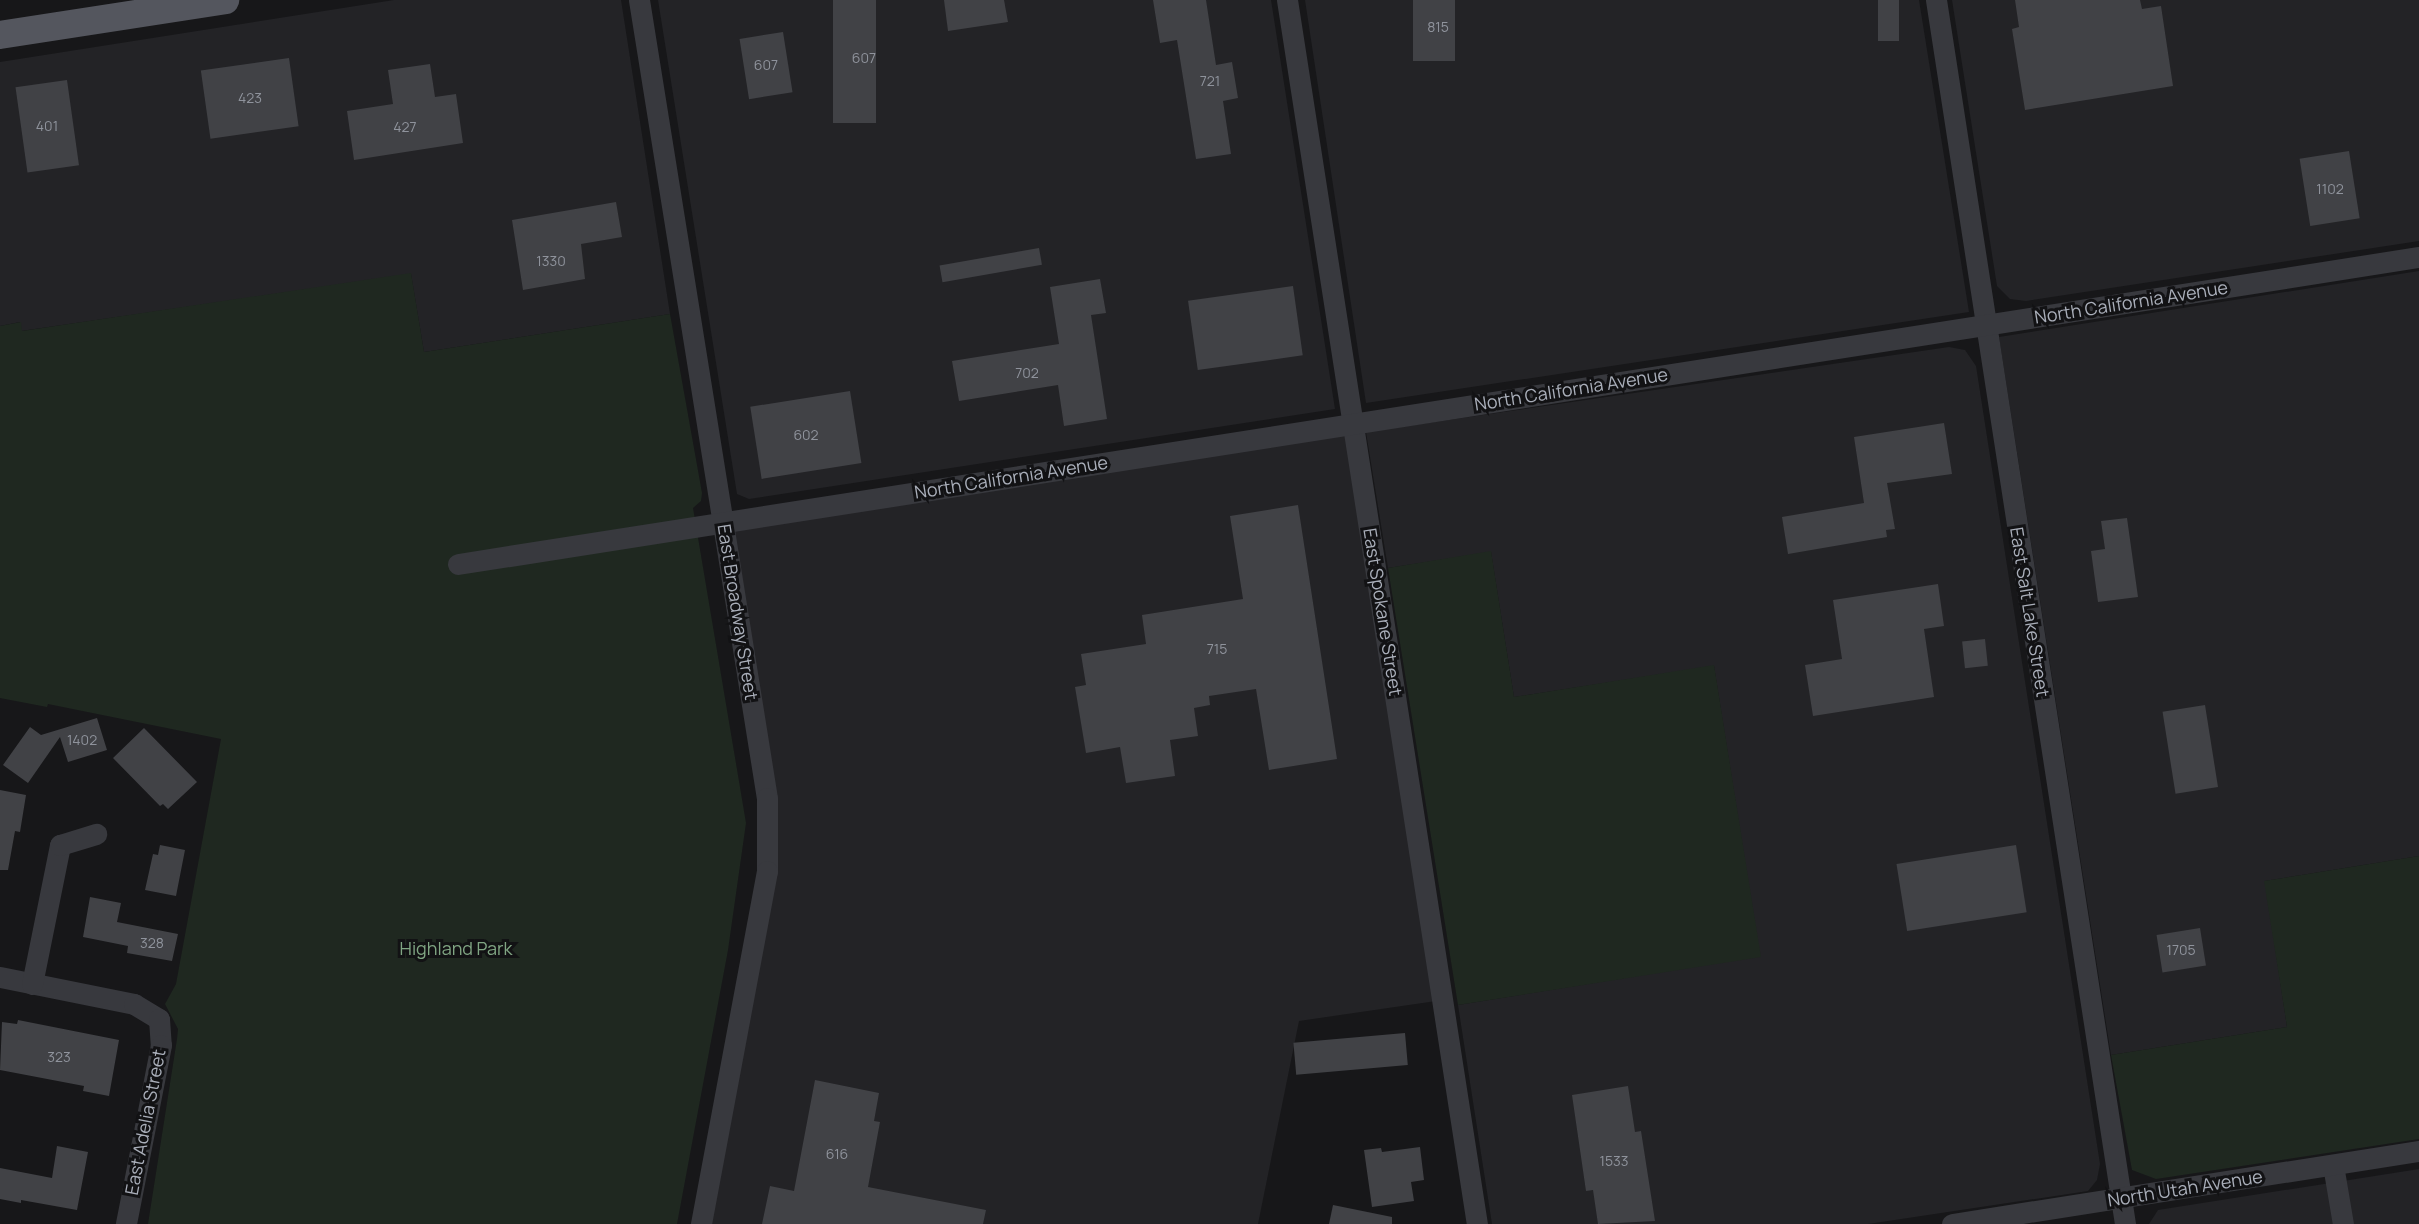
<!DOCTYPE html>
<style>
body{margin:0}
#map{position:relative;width:2419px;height:1224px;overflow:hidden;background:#171719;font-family:Manrope,sans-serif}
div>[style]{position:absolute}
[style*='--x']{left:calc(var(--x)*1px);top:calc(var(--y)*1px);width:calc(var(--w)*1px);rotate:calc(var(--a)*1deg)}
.built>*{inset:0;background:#232326}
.green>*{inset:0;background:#1f2820}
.building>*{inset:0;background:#414246;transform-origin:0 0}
.minor>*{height:21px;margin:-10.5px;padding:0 10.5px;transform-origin:10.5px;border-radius:10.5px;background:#38393e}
.major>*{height:28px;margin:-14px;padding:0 14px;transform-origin:14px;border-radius:14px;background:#54565e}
span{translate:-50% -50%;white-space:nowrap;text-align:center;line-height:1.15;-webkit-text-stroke:6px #121214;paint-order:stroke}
.number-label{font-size:14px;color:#8f939c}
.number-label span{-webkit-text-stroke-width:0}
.street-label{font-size:18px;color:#a9aeb9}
.park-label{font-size:18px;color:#80a583}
</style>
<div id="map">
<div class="built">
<i style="clip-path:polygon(394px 0,621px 0,670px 314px,424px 352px,411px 274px,21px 331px,20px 322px,0 326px,0 62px)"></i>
<i style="clip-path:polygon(658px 0,1271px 0,1335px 409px,749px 499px,737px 494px)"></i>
<i style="clip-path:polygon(1305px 0,1919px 0,1969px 312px,1366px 403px)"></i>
<i style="clip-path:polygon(1952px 0,2419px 0,2419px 241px,2026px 301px,2010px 299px,1997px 286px)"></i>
<i style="clip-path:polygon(2419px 271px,2419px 856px,2265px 881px,2287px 1027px,2111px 1055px,1999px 337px)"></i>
<i style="clip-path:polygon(1949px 347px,1965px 350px,1976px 366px,2100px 1164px,2097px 1180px,2088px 1191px,1868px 1224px,1492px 1224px,1458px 1005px,1760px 956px,1714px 666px,1514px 697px,1491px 552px,1388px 568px,1366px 432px)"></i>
<i style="clip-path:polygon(1353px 423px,1443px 1000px,1299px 1021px,1258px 1224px,701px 1224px,767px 871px,723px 522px)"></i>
<i style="clip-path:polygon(2419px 1169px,2419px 1224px,2149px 1224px,2158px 1210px)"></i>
</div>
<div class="green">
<i style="clip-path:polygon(411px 273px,424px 352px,670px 314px,702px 493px,701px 501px,693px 508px,746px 823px,728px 950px,677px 1224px,148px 1224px,177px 1039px,178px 1029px,165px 1004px,176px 984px,221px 739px,48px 704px,47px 707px,0 698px,0 326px,21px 322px,22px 331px)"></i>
<i style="clip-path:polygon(1491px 551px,1514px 697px,1714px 665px,1761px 957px,1458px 1005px,1388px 568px)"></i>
<i style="clip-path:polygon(2419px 856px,2419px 1139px,2156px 1179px,2132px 1170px,2111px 1055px,2287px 1027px,2264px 881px)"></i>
</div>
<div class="building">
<i style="left:833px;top:0;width:43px;height:123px"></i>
<i style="clip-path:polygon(944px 0,1004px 0,1008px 22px,948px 31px)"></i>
<i style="clip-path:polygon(1153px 0,1206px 0,1216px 65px,1232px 62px,1238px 98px,1223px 101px,1231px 154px,1196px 159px,1177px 40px,1160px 43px)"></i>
<i style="left:1413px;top:0;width:42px;height:61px"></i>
<i style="left:1878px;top:0;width:21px;height:41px"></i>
<i style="clip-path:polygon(2015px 0,2140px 0,2142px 9px,2161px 6px,2173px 86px,2025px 110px,2012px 29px,2019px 27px)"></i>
<i style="left:783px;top:32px;width:61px;height:44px;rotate:81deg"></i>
<i style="left:289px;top:58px;width:69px;height:89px;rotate:82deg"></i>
<i style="clip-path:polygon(430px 64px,435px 97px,456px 94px,463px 143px,354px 160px,347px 111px,393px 104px,388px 70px)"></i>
<i style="left:67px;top:80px;width:86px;height:52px;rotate:82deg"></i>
<i style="left:2349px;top:151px;width:68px;height:50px;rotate:81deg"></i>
<i style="clip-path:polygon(616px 202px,622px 237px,581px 244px,585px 279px,523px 290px,512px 220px)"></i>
<i style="left:1039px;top:248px;width:17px;height:101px;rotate:80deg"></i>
<i style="clip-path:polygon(1100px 279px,1106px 313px,1091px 315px,1107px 419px,1064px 426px,1058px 385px,959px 401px,952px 361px,1059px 344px,1050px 287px)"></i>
<i style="left:1293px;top:286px;width:70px;height:106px;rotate:82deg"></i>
<i style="left:850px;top:391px;width:73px;height:101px;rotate:81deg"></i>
<i style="clip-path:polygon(1944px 423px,1952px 474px,1887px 483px,1895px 529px,1886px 530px,1887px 537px,1788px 554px,1782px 517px,1864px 503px,1854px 437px)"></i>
<i style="clip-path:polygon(1298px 505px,1337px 759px,1269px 770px,1256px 689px,1209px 696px,1210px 705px,1194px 708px,1198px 736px,1170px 740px,1175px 776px,1126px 783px,1120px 747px,1086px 753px,1075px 687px,1086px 685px,1081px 654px,1146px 644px,1142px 615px,1243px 599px,1230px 516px)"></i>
<i style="clip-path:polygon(2127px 518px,2138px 597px,2098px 602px,2091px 551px,2105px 549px,2101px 521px)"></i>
<i style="clip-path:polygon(1938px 584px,1944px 626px,1924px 629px,1934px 697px,1813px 716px,1805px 665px,1842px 659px,1833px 600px)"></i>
<i style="left:1985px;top:639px;width:27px;height:23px;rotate:84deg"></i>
<i style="left:2205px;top:705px;width:83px;height:43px;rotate:81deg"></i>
<i style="clip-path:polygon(97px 718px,107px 750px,68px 762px,60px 737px,28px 783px,3px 765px,30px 727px,41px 735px)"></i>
<i style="clip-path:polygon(144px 728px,197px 782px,168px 809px,163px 804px,160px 806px,113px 758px)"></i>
<i style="clip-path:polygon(0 790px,26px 795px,20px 832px,15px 831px,8px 870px,0 870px)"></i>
<i style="clip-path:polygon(160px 845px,185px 850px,176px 896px,145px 890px,153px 854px,158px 855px)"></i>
<i style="left:2016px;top:845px;width:68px;height:121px;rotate:81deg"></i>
<i style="clip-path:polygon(90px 897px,121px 903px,117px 922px,178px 934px,172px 961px,127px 953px,128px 946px,83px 937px)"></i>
<i style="left:2200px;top:928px;width:38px;height:44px;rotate:81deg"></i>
<i style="clip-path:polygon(18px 1020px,119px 1040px,109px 1096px,83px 1091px,84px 1086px,0 1070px,2px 1022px,17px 1024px)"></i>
<i style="left:1405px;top:1033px;width:32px;height:112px;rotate:85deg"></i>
<i style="clip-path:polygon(815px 1080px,879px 1093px,874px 1121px,880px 1122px,868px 1187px,986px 1210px,983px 1224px,762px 1224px,770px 1186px,794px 1191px)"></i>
<i style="clip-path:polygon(1628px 1086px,1635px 1132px,1641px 1131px,1655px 1221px,1598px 1224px,1593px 1190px,1586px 1191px,1572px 1095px)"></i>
<i style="clip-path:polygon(57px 1146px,88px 1152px,77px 1210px,21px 1200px,21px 1203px,0 1199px,0 1168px,52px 1178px)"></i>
<i style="clip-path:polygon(1420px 1147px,1424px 1180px,1411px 1182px,1414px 1201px,1372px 1207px,1364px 1150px,1381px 1148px,1382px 1152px)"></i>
<i style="clip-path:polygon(1333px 1205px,1392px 1217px,1392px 1224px,1329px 1224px)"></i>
</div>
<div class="minor">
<i style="--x:639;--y:0;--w:808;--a:80.89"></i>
<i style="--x:767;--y:798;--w:73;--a:90"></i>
<i style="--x:767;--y:871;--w:359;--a:100.6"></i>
<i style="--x:1287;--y:0;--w:1239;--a:81.18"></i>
<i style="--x:1936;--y:0;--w:1239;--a:81.22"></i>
<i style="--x:458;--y:564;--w:1985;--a:-8.9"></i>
<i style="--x:0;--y:977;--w:137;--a:11.4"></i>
<i style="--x:134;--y:1004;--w:29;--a:31"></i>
<i style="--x:159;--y:1019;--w:26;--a:86"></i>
<i style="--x:161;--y:1045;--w:182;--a:101.1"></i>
<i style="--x:32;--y:984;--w:142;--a:-78.6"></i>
<i style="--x:60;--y:845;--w:38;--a:-17"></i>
<i style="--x:2333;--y:1165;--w:60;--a:80.4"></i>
<i style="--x:1952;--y:1224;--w:473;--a:-8.9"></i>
</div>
<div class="major">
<i style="--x:0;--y:35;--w:228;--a:-8.8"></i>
</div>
<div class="number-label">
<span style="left:1438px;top:27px">815</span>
<span style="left:864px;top:58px">607</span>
<span style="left:766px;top:65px">607</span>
<span style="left:1210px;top:81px">721</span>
<span style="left:250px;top:98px">423</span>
<span style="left:47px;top:126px">401</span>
<span style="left:405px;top:127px">427</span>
<span style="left:2330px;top:189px">1102</span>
<span style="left:551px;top:261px">1330</span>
<span style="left:1027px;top:373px">702</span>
<span style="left:806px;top:435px">602</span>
<span style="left:1217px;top:649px">715</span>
<span style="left:82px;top:740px">1402</span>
<span style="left:152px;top:943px">328</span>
<span style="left:2181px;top:950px">1705</span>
<span style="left:59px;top:1057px">323</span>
<span style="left:837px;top:1154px">616</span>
<span style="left:1614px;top:1161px">1533</span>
</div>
<div class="street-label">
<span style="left:2131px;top:302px;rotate:-9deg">North California Avenue</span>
<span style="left:1571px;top:389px;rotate:-9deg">North California Avenue</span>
<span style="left:1011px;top:477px;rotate:-9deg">North California Avenue</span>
<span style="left:738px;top:612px;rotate:81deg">East Broadway Street</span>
<span style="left:1383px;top:612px;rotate:81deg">East Spokane Street</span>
<span style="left:2030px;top:612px;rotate:81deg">East Salt Lake Street</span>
<span style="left:145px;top:1122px;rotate:-79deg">East Adelia Street</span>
<span style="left:2185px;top:1188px;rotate:-9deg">North Utah Avenue</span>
</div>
<div class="park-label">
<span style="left:456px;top:948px">Highland Park</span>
</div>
</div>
